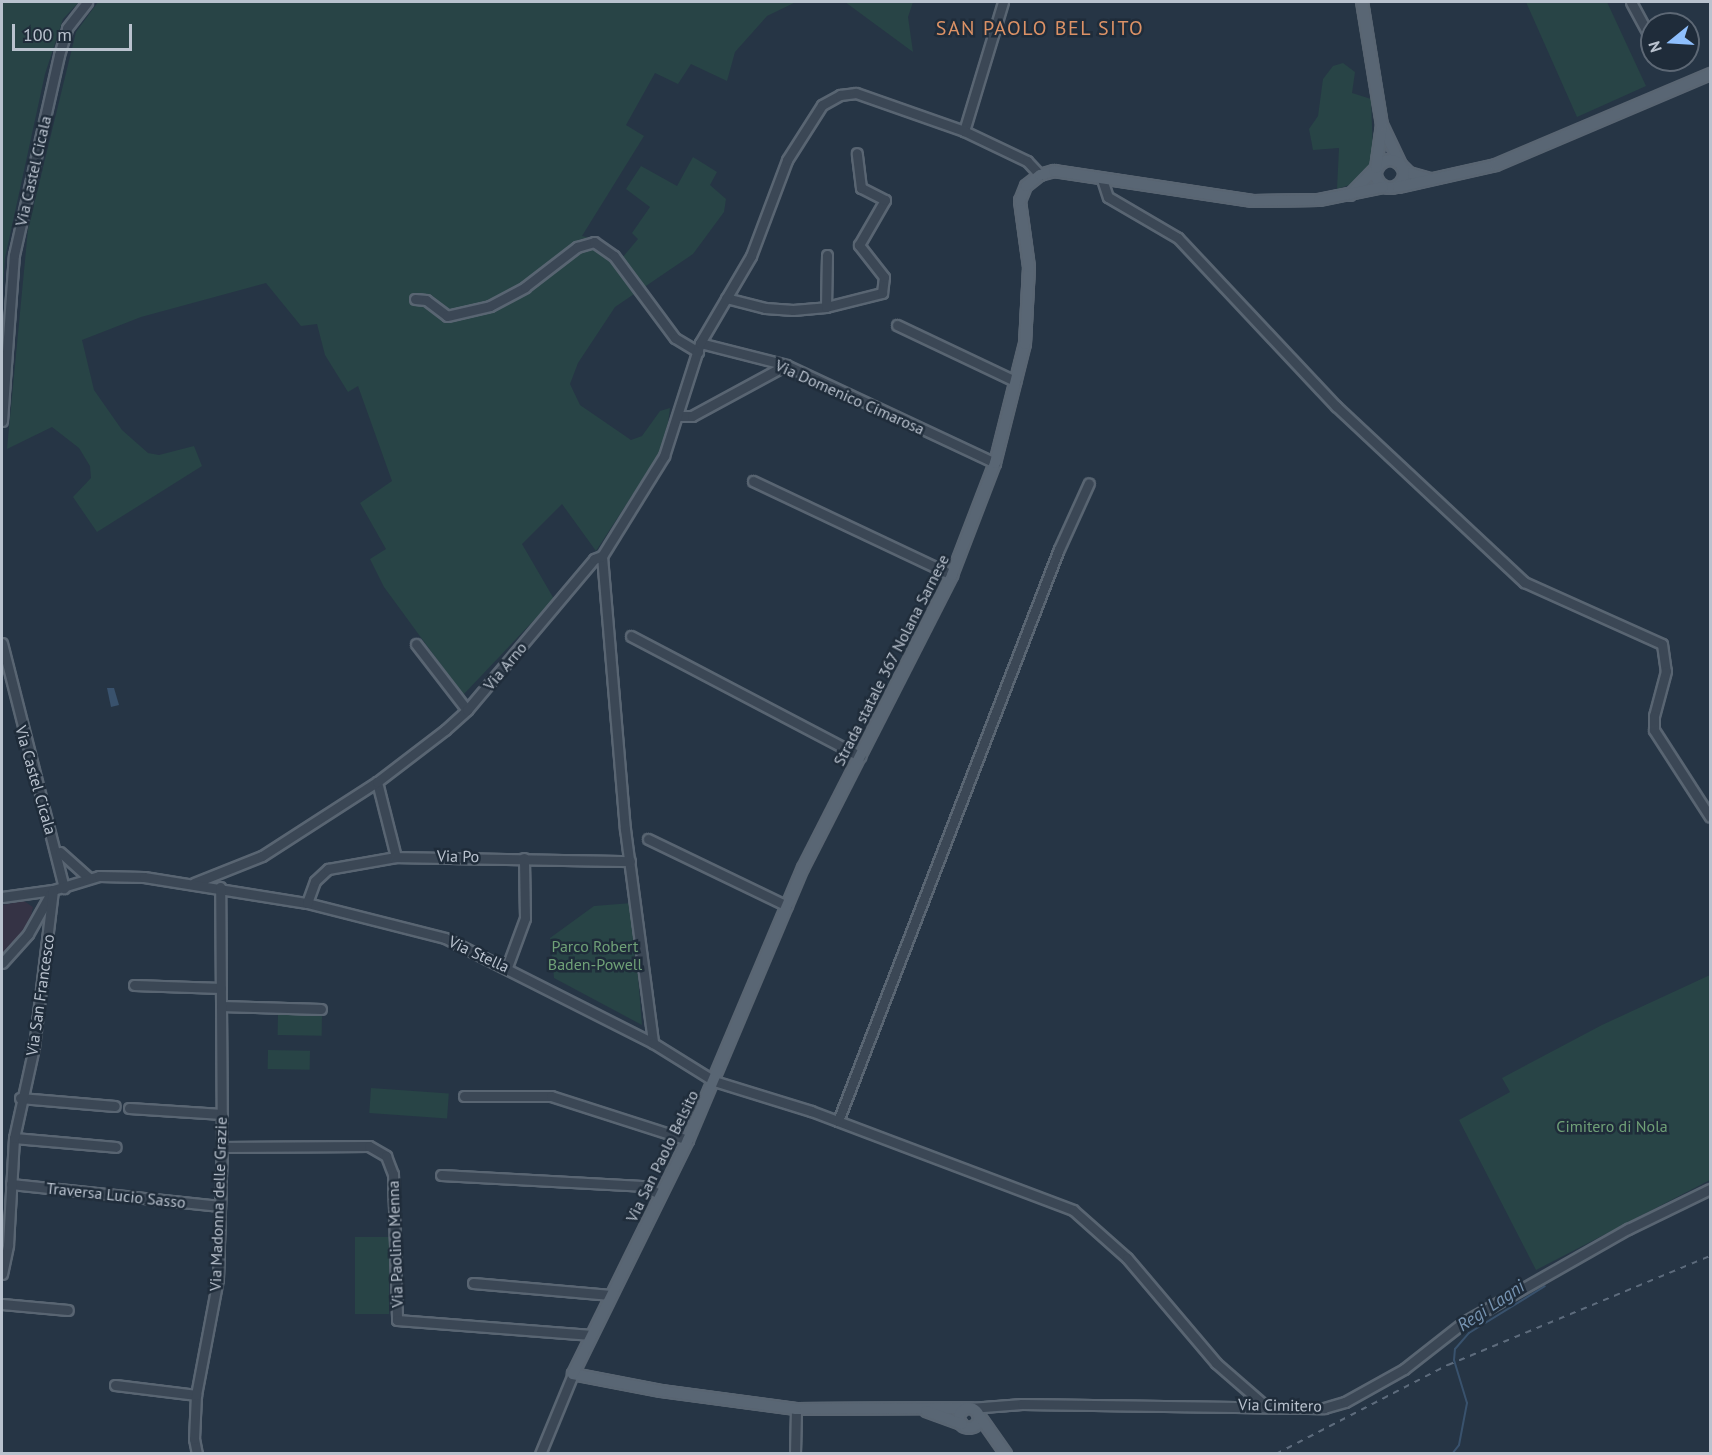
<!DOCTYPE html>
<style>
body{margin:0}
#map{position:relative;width:1712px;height:1455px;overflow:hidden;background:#263545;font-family:"PT Sans",sans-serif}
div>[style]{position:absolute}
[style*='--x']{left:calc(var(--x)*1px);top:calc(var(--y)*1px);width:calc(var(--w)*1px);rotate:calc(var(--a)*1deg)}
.medical>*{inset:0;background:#353345}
.green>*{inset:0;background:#284446;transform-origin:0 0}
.water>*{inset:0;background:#39526d}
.stream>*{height:2px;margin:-1px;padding:0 1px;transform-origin:1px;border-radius:1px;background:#39526d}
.roads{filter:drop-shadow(2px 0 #596572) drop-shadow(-2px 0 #596572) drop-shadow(0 2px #596572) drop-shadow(0 -2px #596572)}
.minor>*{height:9px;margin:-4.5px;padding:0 4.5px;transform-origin:4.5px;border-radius:4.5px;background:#3b4755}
.major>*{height:10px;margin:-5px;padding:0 5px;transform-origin:5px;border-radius:5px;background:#596674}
.major>.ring{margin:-5px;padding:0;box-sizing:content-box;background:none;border:10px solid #596674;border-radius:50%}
.rail>*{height:2px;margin-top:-1px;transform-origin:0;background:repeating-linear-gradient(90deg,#5d6b7c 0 6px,transparent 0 12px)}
span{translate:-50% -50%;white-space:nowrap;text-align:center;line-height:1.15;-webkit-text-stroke:5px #1f2c3a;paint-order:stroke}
.street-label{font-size:16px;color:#b9c2ce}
.park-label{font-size:16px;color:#6fa077}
.water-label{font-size:18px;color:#7794b2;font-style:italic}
.quarter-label{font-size:20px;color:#dc9266;letter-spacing:1.5px}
.frame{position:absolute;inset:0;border:3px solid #b9c2ce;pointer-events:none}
.north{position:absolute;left:1640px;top:12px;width:60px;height:60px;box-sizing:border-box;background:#1f2c3a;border:2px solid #5d6875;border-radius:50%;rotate:252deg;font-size:16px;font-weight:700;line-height:24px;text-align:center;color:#b9c2ce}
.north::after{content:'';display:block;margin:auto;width:21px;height:27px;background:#8ebffd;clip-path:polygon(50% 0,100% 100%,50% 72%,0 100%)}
.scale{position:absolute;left:12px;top:24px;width:120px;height:27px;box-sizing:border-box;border:3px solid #b9c2ce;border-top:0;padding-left:8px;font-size:18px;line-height:21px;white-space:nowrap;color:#b9c2ce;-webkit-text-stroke:4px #1f2c3a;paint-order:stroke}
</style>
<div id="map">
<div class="medical">
<i style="clip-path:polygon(24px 901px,33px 907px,29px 925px,2px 958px,2px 905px)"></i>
</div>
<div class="green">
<i style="clip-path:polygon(2px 2px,79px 2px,63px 19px,45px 74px,5px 258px,2px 301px)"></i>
<i style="clip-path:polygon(98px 2px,796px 2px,767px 16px,735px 52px,727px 81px,691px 64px,678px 84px,655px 73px,626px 125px,644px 136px,582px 236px,601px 241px,622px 258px,638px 239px,632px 233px,650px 207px,626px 189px,641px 166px,677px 186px,693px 157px,717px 172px,710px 185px,726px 199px,724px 212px,693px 254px,615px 307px,578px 363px,570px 384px,580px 405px,631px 440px,642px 436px,660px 411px,670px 408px,668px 423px,659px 454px,596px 551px,562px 504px,522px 544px,554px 599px,463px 695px,384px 587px,370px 559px,386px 549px,360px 503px,392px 481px,358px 386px,348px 392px,325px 355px,317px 324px,301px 326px,266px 283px,141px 317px,82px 340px,94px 390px,122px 430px,148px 453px,159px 455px,194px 446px,202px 466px,97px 532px,73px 497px,91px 478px,90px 466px,79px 448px,52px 427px,7px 449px,28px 229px,76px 32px)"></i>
<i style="clip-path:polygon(845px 2px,913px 2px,908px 17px,913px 52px)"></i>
<i style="clip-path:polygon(1526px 2px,1607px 2px,1646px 86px,1577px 117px)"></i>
<i style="clip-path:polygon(1343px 63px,1355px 72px,1352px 93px,1371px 99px,1373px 154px,1368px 169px,1356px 183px,1337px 189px,1339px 148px,1313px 150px,1309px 129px,1318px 116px,1323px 79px,1333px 66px)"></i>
<i style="clip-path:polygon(632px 903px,642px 1025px,554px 978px,550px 938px,594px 906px)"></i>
<i style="clip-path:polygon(1710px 975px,1710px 1180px,1536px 1270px,1459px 1120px,1510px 1092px,1502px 1078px,1602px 1025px)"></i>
<i style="left:278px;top:1014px;width:44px;height:21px;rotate:1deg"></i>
<i style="left:268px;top:1050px;width:42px;height:19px;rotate:1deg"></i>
<i style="left:371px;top:1088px;width:78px;height:25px;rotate:4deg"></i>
<i style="left:355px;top:1237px;width:34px;height:77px"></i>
</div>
<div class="water">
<i style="clip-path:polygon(107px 688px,114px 688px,119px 705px,111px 707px)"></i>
</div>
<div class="stream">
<i style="--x:1452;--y:1454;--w:11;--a:-52"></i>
<i style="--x:1459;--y:1445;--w:43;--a:-79.2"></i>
<i style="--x:1467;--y:1403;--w:45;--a:-106.8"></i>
<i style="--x:1454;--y:1360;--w:11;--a:-85"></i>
<i style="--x:1455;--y:1349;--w:21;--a:-49"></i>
<i style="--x:1469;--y:1333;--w:89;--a:-31.7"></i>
</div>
<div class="roads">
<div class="minor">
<i style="--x:1003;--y:2;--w:135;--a:106.8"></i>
<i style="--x:964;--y:131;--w:70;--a:25.5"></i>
<i style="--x:1027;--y:161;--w:19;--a:47"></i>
<i style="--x:1631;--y:2;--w:44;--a:61.7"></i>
<i style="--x:1662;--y:60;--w:1;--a:45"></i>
<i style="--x:1102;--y:179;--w:19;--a:72"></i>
<i style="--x:1108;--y:197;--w:81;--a:30.4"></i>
<i style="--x:1178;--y:238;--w:231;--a:46.8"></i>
<i style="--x:1336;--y:406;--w:258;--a:43.1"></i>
<i style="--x:1524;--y:582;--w:151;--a:24.2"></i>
<i style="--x:1662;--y:644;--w:27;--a:82"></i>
<i style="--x:1666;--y:671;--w:47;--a:104.9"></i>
<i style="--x:1654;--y:716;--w:14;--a:90"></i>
<i style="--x:1654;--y:730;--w:103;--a:57.2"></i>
<i style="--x:726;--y:298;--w:40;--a:14.4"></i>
<i style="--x:765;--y:308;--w:28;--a:4"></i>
<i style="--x:793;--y:310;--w:33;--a:-5"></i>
<i style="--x:826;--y:307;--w:58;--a:-14"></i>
<i style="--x:882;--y:293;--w:16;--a:-83"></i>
<i style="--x:884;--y:277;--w:41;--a:-128"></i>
<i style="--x:859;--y:245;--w:52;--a:-60"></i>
<i style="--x:885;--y:200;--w:27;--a:-153"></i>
<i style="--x:861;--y:188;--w:35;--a:-97"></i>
<i style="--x:415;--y:299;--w:11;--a:5"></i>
<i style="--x:426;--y:300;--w:26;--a:37"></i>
<i style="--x:447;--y:316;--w:44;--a:-13.1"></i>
<i style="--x:490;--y:306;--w:40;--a:-28"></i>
<i style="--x:525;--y:287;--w:66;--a:-37.6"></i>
<i style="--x:577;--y:247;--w:18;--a:-16"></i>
<i style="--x:594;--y:242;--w:24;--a:35"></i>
<i style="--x:614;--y:256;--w:102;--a:53.4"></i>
<i style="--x:675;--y:338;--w:27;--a:31"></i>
<i style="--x:826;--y:307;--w:52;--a:-88.9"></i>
<i style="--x:897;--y:325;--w:131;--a:25.4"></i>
<i style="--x:700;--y:343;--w:89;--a:14.3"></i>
<i style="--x:786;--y:365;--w:231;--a:25.1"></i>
<i style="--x:679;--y:416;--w:13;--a:0"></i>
<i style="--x:692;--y:416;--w:107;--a:-28.5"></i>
<i style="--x:2;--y:421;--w:166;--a:-85.9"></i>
<i style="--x:14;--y:255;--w:205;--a:-77.3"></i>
<i style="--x:59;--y:55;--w:28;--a:-73"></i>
<i style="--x:67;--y:28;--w:33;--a:-52"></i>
<i style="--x:753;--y:481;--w:220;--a:25.3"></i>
<i style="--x:602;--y:556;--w:274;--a:85.2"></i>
<i style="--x:625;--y:829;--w:216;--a:82.5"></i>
<i style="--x:631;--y:636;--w:259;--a:27.7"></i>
<i style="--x:2;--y:643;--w:253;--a:75.8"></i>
<i style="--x:416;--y:644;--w:83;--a:52.3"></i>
<i style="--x:377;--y:782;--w:77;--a:75.8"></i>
<i style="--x:648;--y:839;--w:154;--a:25.7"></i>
<i style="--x:60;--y:852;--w:38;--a:42"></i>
<i style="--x:194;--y:883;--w:73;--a:-21.7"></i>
<i style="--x:262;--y:856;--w:137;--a:-32.8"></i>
<i style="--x:377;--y:782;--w:86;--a:-37.4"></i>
<i style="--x:445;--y:730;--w:30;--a:-42"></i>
<i style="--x:467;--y:710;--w:197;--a:-49.9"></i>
<i style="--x:594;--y:559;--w:9;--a:-21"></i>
<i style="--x:602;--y:556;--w:118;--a:-58.2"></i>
<i style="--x:664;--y:456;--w:119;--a:-72.3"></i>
<i style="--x:700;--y:343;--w:101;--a:-59.6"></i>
<i style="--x:751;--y:256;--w:103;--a:-69.4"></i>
<i style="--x:787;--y:160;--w:65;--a:-57.5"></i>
<i style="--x:822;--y:105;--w:21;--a:-29"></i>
<i style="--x:840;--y:95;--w:16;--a:-7"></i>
<i style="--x:856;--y:93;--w:114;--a:19.4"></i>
<i style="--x:2;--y:897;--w:51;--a:-7.8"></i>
<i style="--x:53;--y:890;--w:48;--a:-16.9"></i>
<i style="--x:99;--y:876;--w:45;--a:1.3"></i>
<i style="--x:144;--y:877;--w:165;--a:9.1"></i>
<i style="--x:307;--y:903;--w:142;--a:14.2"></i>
<i style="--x:445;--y:938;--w:233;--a:26.8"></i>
<i style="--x:653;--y:1043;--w:72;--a:31.9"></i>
<i style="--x:714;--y:1081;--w:102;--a:17.2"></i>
<i style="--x:811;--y:1111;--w:280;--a:20.7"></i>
<i style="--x:1073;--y:1210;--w:72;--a:41.6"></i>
<i style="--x:1127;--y:1258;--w:138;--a:49.7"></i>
<i style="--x:1216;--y:1363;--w:62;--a:41.1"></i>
<i style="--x:307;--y:903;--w:23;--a:-70"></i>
<i style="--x:315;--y:881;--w:18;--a:-43"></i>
<i style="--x:328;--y:869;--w:69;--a:-10"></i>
<i style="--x:396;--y:857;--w:234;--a:1"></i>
<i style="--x:2;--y:963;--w:39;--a:-48"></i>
<i style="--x:28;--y:934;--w:45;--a:-60.6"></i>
<i style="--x:507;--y:967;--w:52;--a:-69.8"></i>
<i style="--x:525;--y:918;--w:60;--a:-91"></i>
<i style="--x:134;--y:985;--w:87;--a:2"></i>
<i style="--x:221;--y:1006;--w:100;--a:1.7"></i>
<i style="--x:464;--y:1096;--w:87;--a:0"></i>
<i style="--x:551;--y:1096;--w:144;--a:17.8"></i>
<i style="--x:20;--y:1098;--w:95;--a:4.8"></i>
<i style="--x:129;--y:1108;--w:93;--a:3.7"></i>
<i style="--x:838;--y:1121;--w:613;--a:-68.88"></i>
<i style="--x:1059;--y:549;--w:72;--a:-65.6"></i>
<i style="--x:14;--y:1138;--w:102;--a:5"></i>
<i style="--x:222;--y:1147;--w:147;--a:-0.4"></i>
<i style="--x:369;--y:1146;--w:20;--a:30"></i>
<i style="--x:386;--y:1156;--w:19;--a:69"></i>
<i style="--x:393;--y:1174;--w:146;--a:88.4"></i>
<i style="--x:397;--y:1320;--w:195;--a:4.4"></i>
<i style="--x:441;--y:1175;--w:201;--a:3.1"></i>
<i style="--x:642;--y:1186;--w:20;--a:24"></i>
<i style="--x:11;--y:1184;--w:210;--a:6"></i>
<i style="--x:2;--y:1274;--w:30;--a:-78"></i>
<i style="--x:8;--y:1245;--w:107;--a:-86.8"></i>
<i style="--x:14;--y:1138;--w:93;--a:-77.6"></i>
<i style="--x:34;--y:1047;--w:158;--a:-83.1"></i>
<i style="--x:473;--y:1283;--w:138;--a:5"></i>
<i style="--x:2;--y:1304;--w:66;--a:5.2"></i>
<i style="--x:115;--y:1385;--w:82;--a:7"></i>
<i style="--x:970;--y:1408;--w:52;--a:-4.4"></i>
<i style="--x:1022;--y:1404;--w:302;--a:0.8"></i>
<i style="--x:1324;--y:1408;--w:22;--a:-16"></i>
<i style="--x:1345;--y:1402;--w:68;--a:-29.2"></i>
<i style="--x:1404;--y:1369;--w:76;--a:-38.1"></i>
<i style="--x:1464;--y:1322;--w:189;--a:-29.6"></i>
<i style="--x:1628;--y:1229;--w:91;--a:-26"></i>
<i style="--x:197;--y:1454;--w:15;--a:-101"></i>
<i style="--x:194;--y:1439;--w:44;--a:-87.4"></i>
<i style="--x:196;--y:1395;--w:118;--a:-79.3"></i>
<i style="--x:218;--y:1279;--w:132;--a:-88.3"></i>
<i style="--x:222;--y:1147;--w:260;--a:-90.4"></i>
<i style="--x:540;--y:1454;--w:87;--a:-67.6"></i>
<i style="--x:795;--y:1454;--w:45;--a:-88.7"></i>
</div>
<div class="major">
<i style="--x:1382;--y:125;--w:44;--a:64.6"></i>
<i style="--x:1401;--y:165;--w:11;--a:45"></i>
<i style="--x:1409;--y:173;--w:22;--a:16"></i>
<i class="ring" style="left:1376px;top:160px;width:18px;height:18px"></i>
<i style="--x:1398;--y:187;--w:100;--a:-12.7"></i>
<i style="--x:1496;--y:165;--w:233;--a:-23"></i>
<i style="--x:1350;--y:195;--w:37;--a:-46"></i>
<i style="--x:1376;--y:168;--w:43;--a:-82.1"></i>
<i style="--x:1382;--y:125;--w:125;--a:-99.2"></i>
<i style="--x:967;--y:1408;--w:171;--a:179.7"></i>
<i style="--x:796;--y:1409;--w:136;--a:-172.4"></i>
<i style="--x:661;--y:1391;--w:90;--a:-169.1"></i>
<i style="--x:573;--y:1374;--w:261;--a:-63.8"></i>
<i style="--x:688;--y:1140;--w:295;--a:-67.1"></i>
<i style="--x:803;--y:868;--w:329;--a:-63"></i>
<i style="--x:952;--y:575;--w:120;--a:-69"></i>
<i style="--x:995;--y:463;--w:123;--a:-75.9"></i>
<i style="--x:1025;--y:344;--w:77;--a:-87"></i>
<i style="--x:1029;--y:267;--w:67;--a:-97.8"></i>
<i style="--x:1020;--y:201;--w:16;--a:-68"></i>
<i style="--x:1026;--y:186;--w:18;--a:-38"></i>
<i style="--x:1040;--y:175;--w:15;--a:-16"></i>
<i style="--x:1054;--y:171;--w:201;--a:8.6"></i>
<i style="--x:1253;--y:201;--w:66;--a:-0.9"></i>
<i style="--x:1319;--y:200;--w:65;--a:-11.5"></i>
<i class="ring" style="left:959px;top:1408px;width:10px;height:10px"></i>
<i style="--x:926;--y:1411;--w:38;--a:20"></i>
<i style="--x:978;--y:1414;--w:49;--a:55"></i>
</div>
</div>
<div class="rail">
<i style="--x:1276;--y:1454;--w:194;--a:-27.4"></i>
<i style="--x:1448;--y:1365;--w:284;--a:-22.6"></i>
</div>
<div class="street-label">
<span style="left:33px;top:171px;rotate:-77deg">Via Castel Cicala</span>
<span style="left:850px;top:397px;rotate:24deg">Via Domenico Cimarosa</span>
<span style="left:891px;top:660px;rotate:-63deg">Strada statale 367 Nolana Sarnese</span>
<span style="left:505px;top:666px;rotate:-50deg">Via Arno</span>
<span style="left:36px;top:780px;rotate:74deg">Via Castel Cicala</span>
<span style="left:458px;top:856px;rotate:1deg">Via Po</span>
<span style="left:479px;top:954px;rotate:25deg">Via Stella</span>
<span style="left:40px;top:995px;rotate:-82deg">Via San Francesco</span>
<span style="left:662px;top:1156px;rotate:-64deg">Via San Paolo Belsito</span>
<span style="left:116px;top:1195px;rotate:6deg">Traversa Lucio Sasso</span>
<span style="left:218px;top:1204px;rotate:-88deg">Via Madonna delle Grazie</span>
<span style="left:395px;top:1244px;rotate:-92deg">Via Paolino Menna</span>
<span style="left:1280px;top:1405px;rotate:1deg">Via Cimitero</span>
</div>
<div class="park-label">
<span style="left:595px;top:955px">Parco Robert<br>Baden-Powell</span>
<span style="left:1612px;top:1126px">Cimitero di Nola</span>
</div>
<div class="water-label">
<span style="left:1491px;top:1306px;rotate:-34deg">Regi Lagni</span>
</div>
<div class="quarter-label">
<span style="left:1040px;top:28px">SAN PAOLO BEL SITO</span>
</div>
<div class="frame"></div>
<div class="north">N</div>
<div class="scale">100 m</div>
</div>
